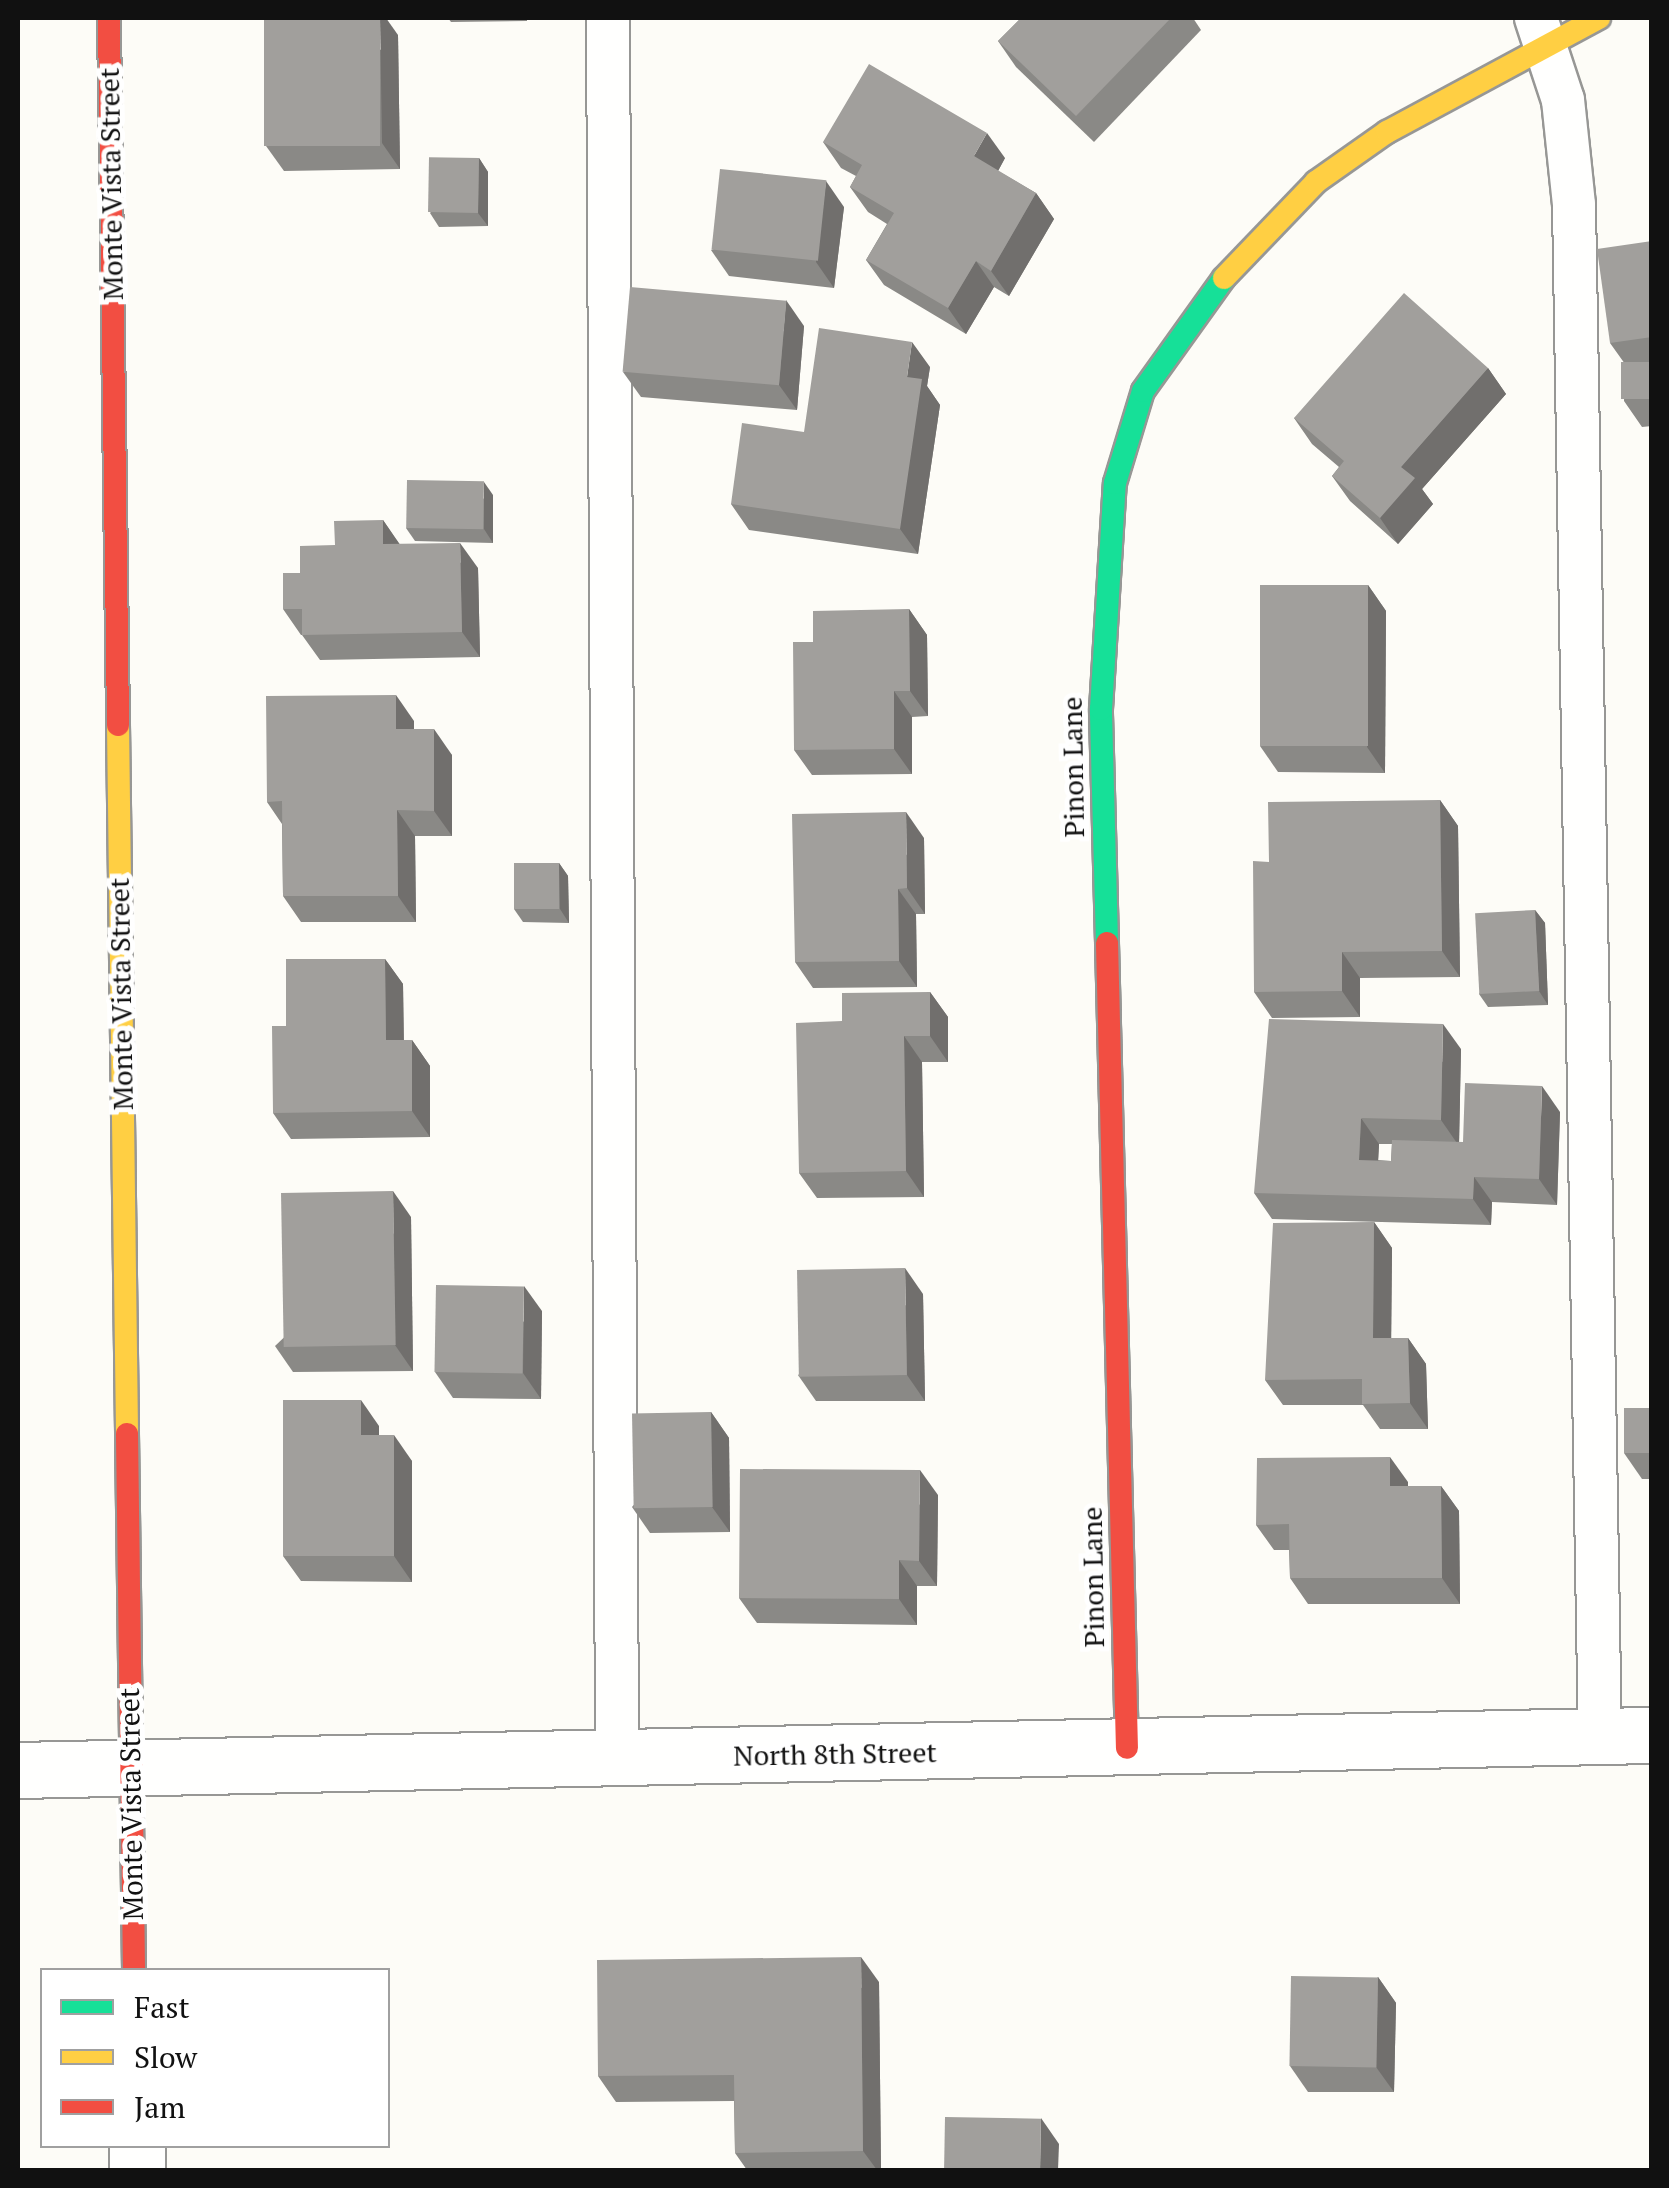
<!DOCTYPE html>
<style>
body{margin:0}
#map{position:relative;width:1669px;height:2188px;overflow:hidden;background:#fdfcf7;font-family:"PT Serif",serif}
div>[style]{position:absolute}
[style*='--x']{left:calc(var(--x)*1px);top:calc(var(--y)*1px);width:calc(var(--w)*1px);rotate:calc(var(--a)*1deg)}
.roads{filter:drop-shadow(2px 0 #979795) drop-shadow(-2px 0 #979795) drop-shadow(0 2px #979795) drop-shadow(0 -2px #979795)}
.lane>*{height:42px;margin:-21px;padding:0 21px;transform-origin:21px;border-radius:21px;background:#fffffe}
.street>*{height:55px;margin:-27.5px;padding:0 27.5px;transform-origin:27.5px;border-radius:27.5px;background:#fffffe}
.fast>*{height:22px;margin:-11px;padding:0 11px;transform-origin:11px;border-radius:11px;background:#16e098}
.slow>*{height:22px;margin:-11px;padding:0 11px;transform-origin:11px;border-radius:11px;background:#ffcf43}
.jam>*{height:22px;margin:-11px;padding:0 11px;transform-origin:11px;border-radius:11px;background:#f24e42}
.wall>*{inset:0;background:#8a8986}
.shaded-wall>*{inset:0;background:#716f6d}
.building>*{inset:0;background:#a19f9c;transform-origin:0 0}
span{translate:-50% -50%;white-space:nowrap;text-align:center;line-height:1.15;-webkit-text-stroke:10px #fff;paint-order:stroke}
.street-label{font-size:28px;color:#111}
.frame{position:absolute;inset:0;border:20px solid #111;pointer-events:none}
.legend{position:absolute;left:40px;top:1968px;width:350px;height:180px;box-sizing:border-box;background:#fff;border:2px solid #a0a0a0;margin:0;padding:12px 18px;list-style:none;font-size:30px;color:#111}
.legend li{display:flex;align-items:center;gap:20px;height:50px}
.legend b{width:50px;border:2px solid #a0a0a0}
</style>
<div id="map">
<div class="roads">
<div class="lane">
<i style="--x:608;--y:18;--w:1740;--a:89.7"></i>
<i style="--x:1536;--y:18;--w:86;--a:71.8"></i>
<i style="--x:1563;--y:100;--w:106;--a:84"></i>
<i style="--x:1574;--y:205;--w:1531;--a:89.03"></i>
</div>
<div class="street">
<i style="--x:18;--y:1770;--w:1634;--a:-1.23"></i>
<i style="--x:137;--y:2146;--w:24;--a:90"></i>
</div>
<div class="fast">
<i style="--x:1107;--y:943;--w:234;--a:-91.5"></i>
<i style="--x:1101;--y:709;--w:226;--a:-86.5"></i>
<i style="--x:1115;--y:483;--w:96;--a:-73.1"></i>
<i style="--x:1143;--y:391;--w:139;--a:-54.4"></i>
</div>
<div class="slow">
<i style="--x:1224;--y:278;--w:133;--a:-46.2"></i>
<i style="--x:1316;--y:182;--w:87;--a:-35.2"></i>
<i style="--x:1387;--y:132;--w:241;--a:-28.3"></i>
<i style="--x:118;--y:725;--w:709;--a:89.27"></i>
</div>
<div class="jam">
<i style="--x:109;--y:18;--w:707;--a:89.27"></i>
<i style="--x:1107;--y:943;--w:805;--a:88.58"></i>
<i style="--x:127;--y:1434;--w:536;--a:89.25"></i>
</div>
</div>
<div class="wall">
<i style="clip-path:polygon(448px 18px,527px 18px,527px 21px,451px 22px)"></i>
<i style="clip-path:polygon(1021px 18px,1193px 18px,1201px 30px,1094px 142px,1016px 67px,998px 41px)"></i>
<i style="clip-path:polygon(398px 35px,400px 169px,284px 171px,266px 146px)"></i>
<i style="clip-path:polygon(823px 142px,1005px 158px,998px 171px,1036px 193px,1054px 219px,1009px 296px,994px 287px,966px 334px,884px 285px,866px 260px,887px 224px,868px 212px,850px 187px,856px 176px,841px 168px)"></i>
<i style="clip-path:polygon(479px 158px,488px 172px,488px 226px,439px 227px,430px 213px)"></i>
<i style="clip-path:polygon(844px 207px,834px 288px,729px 276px,711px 250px)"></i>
<i style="clip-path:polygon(1652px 241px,1652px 426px,1642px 427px,1624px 401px,1625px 364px,1610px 343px)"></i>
<i style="clip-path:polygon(804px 326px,797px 410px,641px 397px,623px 372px)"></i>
<i style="clip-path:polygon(930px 367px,927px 386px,940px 405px,918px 554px,749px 530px,731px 504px,804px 432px)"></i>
<i style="clip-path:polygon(1488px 368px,1506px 394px,1422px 489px,1433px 504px,1398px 544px,1350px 501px,1332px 476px,1339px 467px,1312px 444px,1294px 418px)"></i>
<i style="clip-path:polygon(493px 495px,493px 543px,415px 541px,406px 528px)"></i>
<i style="clip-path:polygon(383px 520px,399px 544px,478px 568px,480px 657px,320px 660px,302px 635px,301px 635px,283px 609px,300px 573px,335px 545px)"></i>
<i style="clip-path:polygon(1368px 585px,1386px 611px,1385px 773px,1278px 772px,1260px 746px)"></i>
<i style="clip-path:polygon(909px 609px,927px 635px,928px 716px,912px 717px,912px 774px,812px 775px,794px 750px,813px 642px)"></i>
<i style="clip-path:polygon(414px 721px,414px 729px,452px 755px,452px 836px,415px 836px,416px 922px,301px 922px,283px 896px,282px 824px,267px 802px)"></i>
<i style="clip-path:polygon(1440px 800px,1458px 826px,1460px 977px,1360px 978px,1360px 1017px,1272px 1018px,1254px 992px,1269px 862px)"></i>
<i style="clip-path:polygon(924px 838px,925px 914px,916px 914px,917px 987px,813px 988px,795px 962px)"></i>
<i style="clip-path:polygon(559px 863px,568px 876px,569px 923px,523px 922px,514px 909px)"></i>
<i style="clip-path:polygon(1535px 910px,1545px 923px,1548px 1005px,1488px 1007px,1479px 994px)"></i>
<i style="clip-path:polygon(385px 959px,403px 984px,404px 1040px,412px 1040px,430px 1066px,430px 1137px,291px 1139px,273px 1113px,286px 1026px)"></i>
<i style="clip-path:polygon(930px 992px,948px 1017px,948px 1062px,922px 1062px,924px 1197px,817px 1198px,799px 1173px,842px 1021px)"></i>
<i style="clip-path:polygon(evenodd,1461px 1049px,1459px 1142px,1463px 1142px,1560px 1112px,1557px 1205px,1492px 1202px,1491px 1225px,1272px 1219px,1254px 1193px,1461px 1049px,1379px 1144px,1392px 1144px,1391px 1161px,1378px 1160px,1379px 1144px)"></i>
<i style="clip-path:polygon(411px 1217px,413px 1371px,293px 1372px,275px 1346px)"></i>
<i style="clip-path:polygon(1374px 1222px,1392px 1248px,1391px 1338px,1408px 1338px,1426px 1364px,1428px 1429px,1380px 1429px,1363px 1405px,1283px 1405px,1265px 1380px)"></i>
<i style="clip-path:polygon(923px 1294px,925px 1401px,816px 1401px,798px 1375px)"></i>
<i style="clip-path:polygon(542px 1311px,541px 1399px,453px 1398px,435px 1372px)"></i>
<i style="clip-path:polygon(1652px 1408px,1652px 1479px,1642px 1479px,1624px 1453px)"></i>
<i style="clip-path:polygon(711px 1412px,729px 1438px,730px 1532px,650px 1533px,632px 1507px)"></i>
<i style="clip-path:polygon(379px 1426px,379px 1435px,412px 1461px,412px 1582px,301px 1581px,283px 1556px)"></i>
<i style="clip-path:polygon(1408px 1482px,1408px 1486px,1441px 1486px,1459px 1511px,1460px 1604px,1308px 1604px,1290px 1578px,1289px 1550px,1274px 1550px,1256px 1525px)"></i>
<i style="clip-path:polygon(938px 1495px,937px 1586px,917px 1586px,917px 1625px,757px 1623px,739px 1598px)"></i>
<i style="clip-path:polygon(1378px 1977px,1396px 2003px,1394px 2092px,1308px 2092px,1290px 2066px)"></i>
<i style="clip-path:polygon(879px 1982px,881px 2170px,747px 2170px,735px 2153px,734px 2101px,616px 2102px,598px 2076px)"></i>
</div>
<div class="shaded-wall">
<i style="clip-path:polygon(380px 18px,386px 18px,398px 35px,400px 169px,382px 143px)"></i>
<i style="clip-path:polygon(987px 133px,1005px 158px,992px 182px,974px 156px)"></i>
<i style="clip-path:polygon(479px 158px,488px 172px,488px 226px,478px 213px)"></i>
<i style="clip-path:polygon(826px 181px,844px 207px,834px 288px,816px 262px)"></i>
<i style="clip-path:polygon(1036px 193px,1054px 219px,1009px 296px,991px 271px)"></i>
<i style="clip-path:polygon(976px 261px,994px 287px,966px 334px,948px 308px)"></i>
<i style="clip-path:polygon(786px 300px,804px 326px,797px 410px,779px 385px)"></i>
<i style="clip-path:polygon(912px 342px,930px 367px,927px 386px,940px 405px,918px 554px,900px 529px,907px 377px)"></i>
<i style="clip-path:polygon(1488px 368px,1506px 394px,1422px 489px,1433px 504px,1398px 544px,1380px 518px,1401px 467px)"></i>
<i style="clip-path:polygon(484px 482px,493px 495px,493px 543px,484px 529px)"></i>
<i style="clip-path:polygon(383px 520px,401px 546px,383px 544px)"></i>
<i style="clip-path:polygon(460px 543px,478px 568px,480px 657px,462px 632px)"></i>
<i style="clip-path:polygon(1368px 585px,1386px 611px,1385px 773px,1367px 747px)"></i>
<i style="clip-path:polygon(909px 609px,927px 635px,928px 716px,910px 691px)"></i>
<i style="clip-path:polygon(894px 691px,912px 717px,912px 774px,894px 749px)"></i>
<i style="clip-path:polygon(396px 695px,414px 721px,414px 755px,396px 729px)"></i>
<i style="clip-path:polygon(434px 729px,452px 755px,452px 836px,434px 811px)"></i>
<i style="clip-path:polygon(1440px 800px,1458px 826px,1460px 977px,1442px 951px)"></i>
<i style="clip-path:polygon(397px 810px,415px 836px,416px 922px,398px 896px)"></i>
<i style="clip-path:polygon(906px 812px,924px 838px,925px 914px,907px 888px)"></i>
<i style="clip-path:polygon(559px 863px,568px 876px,569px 923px,560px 909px)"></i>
<i style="clip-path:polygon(898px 889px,916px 914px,917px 987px,899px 961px)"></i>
<i style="clip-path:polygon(1535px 910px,1545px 923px,1548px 1005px,1539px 991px)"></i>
<i style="clip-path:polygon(1342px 952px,1360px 978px,1360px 1017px,1342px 991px)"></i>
<i style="clip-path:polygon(385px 959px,403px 984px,404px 1066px,386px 1040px)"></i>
<i style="clip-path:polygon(930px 992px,948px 1017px,948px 1062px,930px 1036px)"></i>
<i style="clip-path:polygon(1443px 1024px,1461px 1049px,1459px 1146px,1441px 1120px)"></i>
<i style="clip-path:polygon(904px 1036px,922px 1062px,924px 1197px,906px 1171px)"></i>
<i style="clip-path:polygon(412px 1040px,430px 1066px,430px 1137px,412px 1111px)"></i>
<i style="clip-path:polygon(1542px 1086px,1560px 1112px,1557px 1205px,1539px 1179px)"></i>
<i style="clip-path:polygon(1361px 1118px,1379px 1144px,1377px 1185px,1359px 1160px)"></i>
<i style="clip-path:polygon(1474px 1177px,1492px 1202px,1491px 1225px,1473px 1199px)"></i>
<i style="clip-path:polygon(393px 1191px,411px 1217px,413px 1371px,395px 1345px)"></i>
<i style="clip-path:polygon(1374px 1222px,1392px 1248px,1391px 1364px,1373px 1338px)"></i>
<i style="clip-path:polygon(905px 1268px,923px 1294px,925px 1401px,907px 1375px)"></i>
<i style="clip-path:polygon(524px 1286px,542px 1311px,541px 1399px,523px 1373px)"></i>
<i style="clip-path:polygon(1408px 1338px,1426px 1364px,1428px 1429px,1410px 1403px)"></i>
<i style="clip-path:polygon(361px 1400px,379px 1426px,379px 1461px,361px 1435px)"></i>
<i style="clip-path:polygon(711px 1412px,729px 1438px,730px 1532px,712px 1507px)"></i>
<i style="clip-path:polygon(394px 1435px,412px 1461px,412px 1582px,394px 1556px)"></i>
<i style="clip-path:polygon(1390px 1457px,1408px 1482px,1408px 1512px,1390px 1486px)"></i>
<i style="clip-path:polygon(920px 1470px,938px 1495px,937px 1586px,919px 1561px)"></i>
<i style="clip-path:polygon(1441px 1486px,1459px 1511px,1460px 1604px,1442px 1578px)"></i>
<i style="clip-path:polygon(899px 1560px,917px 1586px,917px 1625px,899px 1599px)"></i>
<i style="clip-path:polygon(861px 1957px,879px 1982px,881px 2170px,877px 2170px,863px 2151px)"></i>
<i style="clip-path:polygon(1378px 1977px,1396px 2003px,1394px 2092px,1376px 2067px)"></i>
<i style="clip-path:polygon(1041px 2118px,1059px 2144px,1058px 2170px,1040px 2170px)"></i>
</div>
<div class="building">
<i style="left:264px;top:18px;width:116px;height:128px"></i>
<i style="clip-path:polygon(1021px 18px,1171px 18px,1076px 116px,998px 41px)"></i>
<i style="clip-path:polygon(869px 64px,987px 133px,974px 156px,1036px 193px,991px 271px,976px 261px,948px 308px,866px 260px,894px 213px,850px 187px,862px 165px,823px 142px)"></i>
<i style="left:479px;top:158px;width:55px;height:50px;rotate:91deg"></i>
<i style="left:720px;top:169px;width:107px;height:81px;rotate:6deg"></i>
<i style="clip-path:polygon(1652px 241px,1652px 337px,1610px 343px,1597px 249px)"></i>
<i style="left:630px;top:287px;width:157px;height:85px;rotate:5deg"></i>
<i style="clip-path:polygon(1404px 293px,1488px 368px,1401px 467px,1415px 478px,1380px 518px,1332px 476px,1344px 461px,1294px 418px)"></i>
<i style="clip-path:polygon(819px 328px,912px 342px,907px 377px,922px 379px,900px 529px,731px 504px,742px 423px,804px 432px)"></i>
<i style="left:1652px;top:362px;width:37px;height:31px;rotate:90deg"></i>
<i style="left:407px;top:480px;width:77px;height:48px;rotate:1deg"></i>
<i style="clip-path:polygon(383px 520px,383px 544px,460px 543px,462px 632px,302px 635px,302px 609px,283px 609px,283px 573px,300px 573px,300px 546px,335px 545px,334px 521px)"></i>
<i style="left:1260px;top:585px;width:108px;height:161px"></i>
<i style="clip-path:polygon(909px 609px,910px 691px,894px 691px,894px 749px,794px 750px,793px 642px,813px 642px,813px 611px)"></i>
<i style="clip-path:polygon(396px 695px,396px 729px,434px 729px,434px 811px,397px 810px,398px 896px,283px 896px,282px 801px,267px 802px,266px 696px)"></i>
<i style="clip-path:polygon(1440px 800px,1442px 951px,1342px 952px,1342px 991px,1254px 992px,1253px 861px,1269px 862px,1268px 802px)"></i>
<i style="clip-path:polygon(906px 812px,907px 888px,898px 889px,899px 961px,795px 962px,792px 814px)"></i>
<i style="left:514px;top:863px;width:45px;height:46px"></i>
<i style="left:1535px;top:910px;width:81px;height:60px;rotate:87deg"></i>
<i style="clip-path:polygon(286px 959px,385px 959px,386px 1040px,412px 1040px,412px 1111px,273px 1113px,272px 1026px,286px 1026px)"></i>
<i style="clip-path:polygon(930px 992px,930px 1036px,904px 1036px,906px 1171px,799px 1173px,796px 1023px,842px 1021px,842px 993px)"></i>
<i style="clip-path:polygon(1269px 1019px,1443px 1024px,1441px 1120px,1361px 1118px,1359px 1160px,1391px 1161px,1392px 1140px,1463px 1142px,1465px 1083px,1542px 1086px,1539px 1179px,1474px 1177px,1473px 1199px,1254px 1193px)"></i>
<i style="left:393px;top:1191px;width:154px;height:112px;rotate:89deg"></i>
<i style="clip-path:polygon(1374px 1222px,1373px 1338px,1408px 1338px,1410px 1403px,1362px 1404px,1362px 1379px,1265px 1380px,1273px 1223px)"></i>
<i style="left:905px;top:1268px;width:107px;height:108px;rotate:89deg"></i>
<i style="left:436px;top:1285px;width:88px;height:87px;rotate:1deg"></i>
<i style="clip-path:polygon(283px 1400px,361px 1400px,361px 1435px,394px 1435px,394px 1556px,283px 1556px)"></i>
<i style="left:1652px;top:1408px;width:45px;height:28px;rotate:90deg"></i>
<i style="left:711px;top:1412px;width:95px;height:79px;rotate:89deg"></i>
<i style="clip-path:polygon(1390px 1457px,1390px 1486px,1441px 1486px,1442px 1578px,1290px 1578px,1289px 1524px,1256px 1525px,1257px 1458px)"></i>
<i style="clip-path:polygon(740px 1469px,920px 1470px,919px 1561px,899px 1560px,899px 1599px,739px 1598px)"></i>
<i style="clip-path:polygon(861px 1957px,863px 2151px,735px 2153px,734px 2075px,598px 2076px,597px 1960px)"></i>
<i style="left:1291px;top:1976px;width:87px;height:90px;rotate:1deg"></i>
<i style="left:945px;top:2117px;width:96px;height:53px;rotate:1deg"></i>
</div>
<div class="street-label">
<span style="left:111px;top:184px;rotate:-91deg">Monte Vista Street</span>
<span style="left:1073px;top:767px;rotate:-91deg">Pinon Lane</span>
<span style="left:121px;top:994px;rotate:-91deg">Monte Vista Street</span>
<span style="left:1093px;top:1577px;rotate:-91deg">Pinon Lane</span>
<span style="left:835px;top:1754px;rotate:-1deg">North 8th Street</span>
<span style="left:131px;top:1804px;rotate:-91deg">Monte Vista Street</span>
</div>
<div class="frame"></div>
<ul class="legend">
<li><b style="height:12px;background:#16e098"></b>Fast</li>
<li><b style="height:12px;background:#ffcf43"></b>Slow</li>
<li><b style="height:12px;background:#f24e42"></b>Jam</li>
</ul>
</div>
